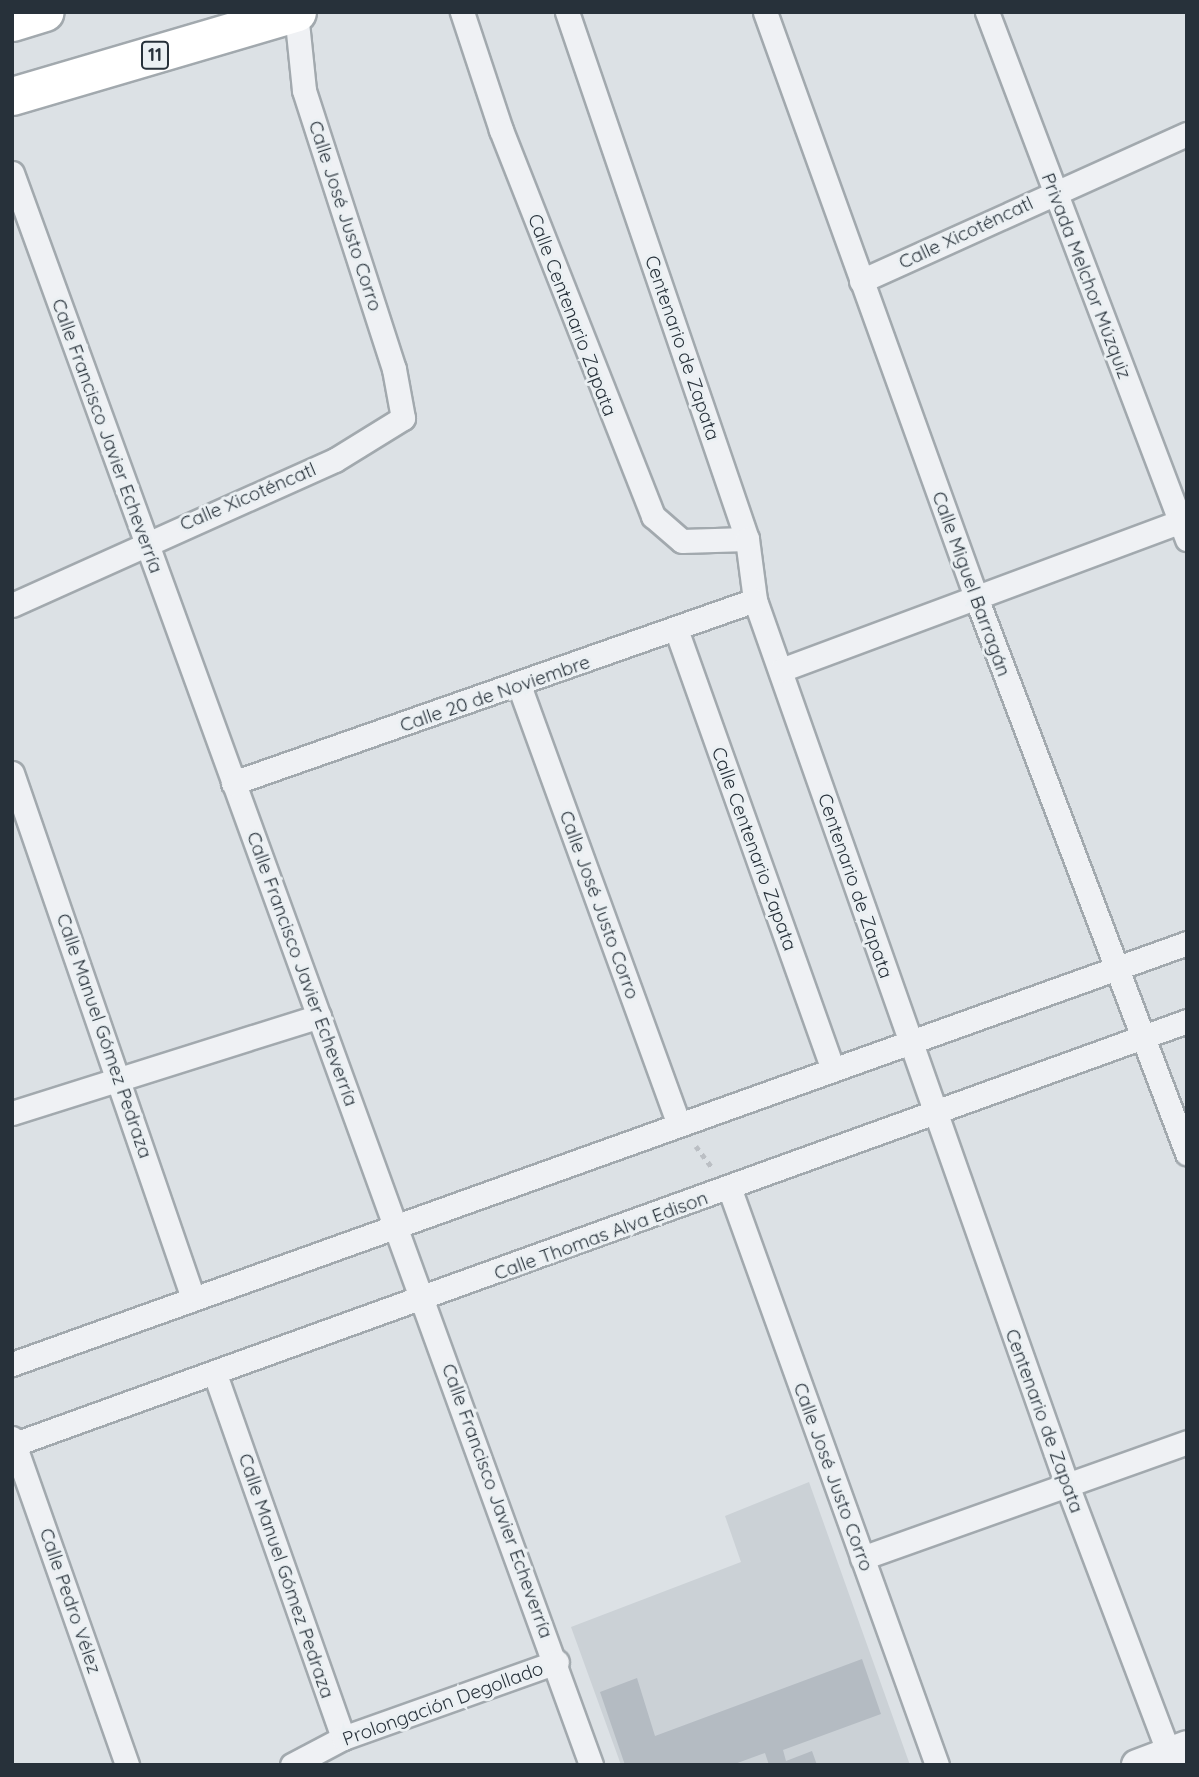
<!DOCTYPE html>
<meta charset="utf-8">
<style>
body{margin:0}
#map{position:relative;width:1199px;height:1777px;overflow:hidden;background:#dce1e5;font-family:Quicksand,sans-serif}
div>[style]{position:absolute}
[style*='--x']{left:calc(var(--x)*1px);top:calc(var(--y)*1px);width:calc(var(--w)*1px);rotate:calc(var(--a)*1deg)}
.built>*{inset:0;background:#cbd1d6}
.building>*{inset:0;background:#b4bbc2}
.path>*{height:4.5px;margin-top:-2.25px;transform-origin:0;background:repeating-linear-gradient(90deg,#bbbfc4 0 5px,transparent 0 10px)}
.roads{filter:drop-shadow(2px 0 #a2a9ae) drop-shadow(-2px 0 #a2a9ae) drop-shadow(0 2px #a2a9ae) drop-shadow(0 -2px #a2a9ae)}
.minor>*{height:23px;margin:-11.5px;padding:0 11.5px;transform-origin:11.5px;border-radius:11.5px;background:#eff1f4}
.tertiary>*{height:30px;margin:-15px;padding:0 15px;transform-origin:15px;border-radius:15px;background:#eff1f4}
.primary>*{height:37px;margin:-18.5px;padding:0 18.5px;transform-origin:18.5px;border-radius:18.5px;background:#fff}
span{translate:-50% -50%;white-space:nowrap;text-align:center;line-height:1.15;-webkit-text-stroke:6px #ebf0f3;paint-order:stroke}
.shield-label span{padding:2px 5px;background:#ebf0f3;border:2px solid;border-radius:5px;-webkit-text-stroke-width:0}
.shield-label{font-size:18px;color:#27313a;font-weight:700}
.street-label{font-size:19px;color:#27313a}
.frame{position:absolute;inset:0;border:14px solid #27313a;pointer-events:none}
</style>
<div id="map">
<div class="built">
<i style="clip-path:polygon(809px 1482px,910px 1765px,621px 1765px,571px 1627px,741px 1562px,725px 1516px)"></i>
</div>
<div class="building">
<i style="clip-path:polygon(862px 1659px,881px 1714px,783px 1750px,786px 1761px,812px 1751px,817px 1765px,769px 1765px,765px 1753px,732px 1765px,625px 1765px,600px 1692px,637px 1678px,655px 1736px)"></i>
</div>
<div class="path">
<i style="--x:696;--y:1146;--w:26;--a:53"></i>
</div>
<div class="roads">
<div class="minor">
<i style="--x:462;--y:12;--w:124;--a:71.7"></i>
<i style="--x:501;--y:130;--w:415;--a:68.5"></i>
<i style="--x:653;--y:516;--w:38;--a:41"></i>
<i style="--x:682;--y:541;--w:65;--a:-1.8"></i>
<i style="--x:567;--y:12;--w:557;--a:71.14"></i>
<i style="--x:747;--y:539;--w:62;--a:82.5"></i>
<i style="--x:755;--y:600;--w:938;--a:70.58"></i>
<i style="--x:1067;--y:1485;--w:287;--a:69.2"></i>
<i style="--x:765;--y:12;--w:625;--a:70.17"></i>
<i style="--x:977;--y:600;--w:592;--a:69.21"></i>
<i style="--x:987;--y:12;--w:564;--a:69.22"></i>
<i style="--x:12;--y:173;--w:1694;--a:70.01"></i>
<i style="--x:861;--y:281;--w:358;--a:-24.3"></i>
<i style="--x:12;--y:605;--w:354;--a:-24.2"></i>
<i style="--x:335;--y:460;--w:80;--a:-31.7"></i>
<i style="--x:403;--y:418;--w:50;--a:-100.4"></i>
<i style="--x:394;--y:369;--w:293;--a:-107.9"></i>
<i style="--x:304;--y:90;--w:78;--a:-95.9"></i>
<i style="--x:676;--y:629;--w:466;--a:70.4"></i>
<i style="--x:781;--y:670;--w:433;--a:-20.4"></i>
<i style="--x:520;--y:688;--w:462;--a:70"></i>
<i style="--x:12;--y:773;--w:555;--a:70.98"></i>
<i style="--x:233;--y:783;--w:553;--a:-19.32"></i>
<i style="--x:12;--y:1113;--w:322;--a:-17.5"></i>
<i style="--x:730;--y:1190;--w:611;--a:70.2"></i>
<i style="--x:12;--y:1364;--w:1248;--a:-19.71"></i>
<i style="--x:215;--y:1374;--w:386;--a:70.6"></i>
<i style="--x:12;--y:1438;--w:347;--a:70.6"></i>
<i style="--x:12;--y:1445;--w:1249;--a:-19.84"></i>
<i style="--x:862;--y:1558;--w:345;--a:-19.6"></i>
<i style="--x:292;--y:1765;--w:58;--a:-27.9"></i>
<i style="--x:343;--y:1738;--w:227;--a:-19.6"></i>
</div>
<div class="tertiary">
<i style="--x:1137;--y:1765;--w:53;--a:-20.8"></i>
</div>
<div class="primary">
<i style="--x:12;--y:22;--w:34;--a:-17"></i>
<i style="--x:12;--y:96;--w:297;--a:-16.4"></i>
</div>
</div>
<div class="shield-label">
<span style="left:155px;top:55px">11</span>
</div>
<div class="street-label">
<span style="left:345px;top:216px;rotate:72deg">Calle José Justo Corro</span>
<span style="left:966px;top:233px;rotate:-25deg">Calle Xicoténcatl</span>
<span style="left:1086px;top:276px;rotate:69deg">Privada Melchor Múzquiz</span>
<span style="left:572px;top:315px;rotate:69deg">Calle Centenario Zapata</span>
<span style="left:682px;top:348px;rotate:71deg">Centenario de Zapata</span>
<span style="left:107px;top:436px;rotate:70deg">Calle Francisco Javier Echeverría</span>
<span style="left:248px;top:497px;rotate:-23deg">Calle Xicoténcatl</span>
<span style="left:971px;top:584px;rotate:70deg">Calle Miguel Barragán</span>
<span style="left:495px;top:694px;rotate:-19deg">Calle 20 de Noviembre</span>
<span style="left:754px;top:849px;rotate:70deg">Calle Centenario Zapata</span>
<span style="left:855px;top:886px;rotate:71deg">Centenario de Zapata</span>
<span style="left:599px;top:905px;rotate:70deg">Calle José Justo Corro</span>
<span style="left:302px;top:969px;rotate:70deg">Calle Francisco Javier Echeverría</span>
<span style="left:104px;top:1036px;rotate:71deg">Calle Manuel Gómez Pedraza</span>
<span style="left:601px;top:1236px;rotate:-20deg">Calle Thomas Alva Edison</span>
<span style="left:1044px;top:1421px;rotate:70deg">Centenario de Zapata</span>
<span style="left:833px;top:1477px;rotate:70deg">Calle José Justo Corro</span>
<span style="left:497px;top:1501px;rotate:70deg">Calle Francisco Javier Echeverría</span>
<span style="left:286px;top:1576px;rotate:71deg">Calle Manuel Gómez Pedraza</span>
<span style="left:70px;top:1601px;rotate:71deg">Calle Pedro Vélez</span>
<span style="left:443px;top:1704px;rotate:-20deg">Prolongación Degollado</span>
</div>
<div class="frame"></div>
</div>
